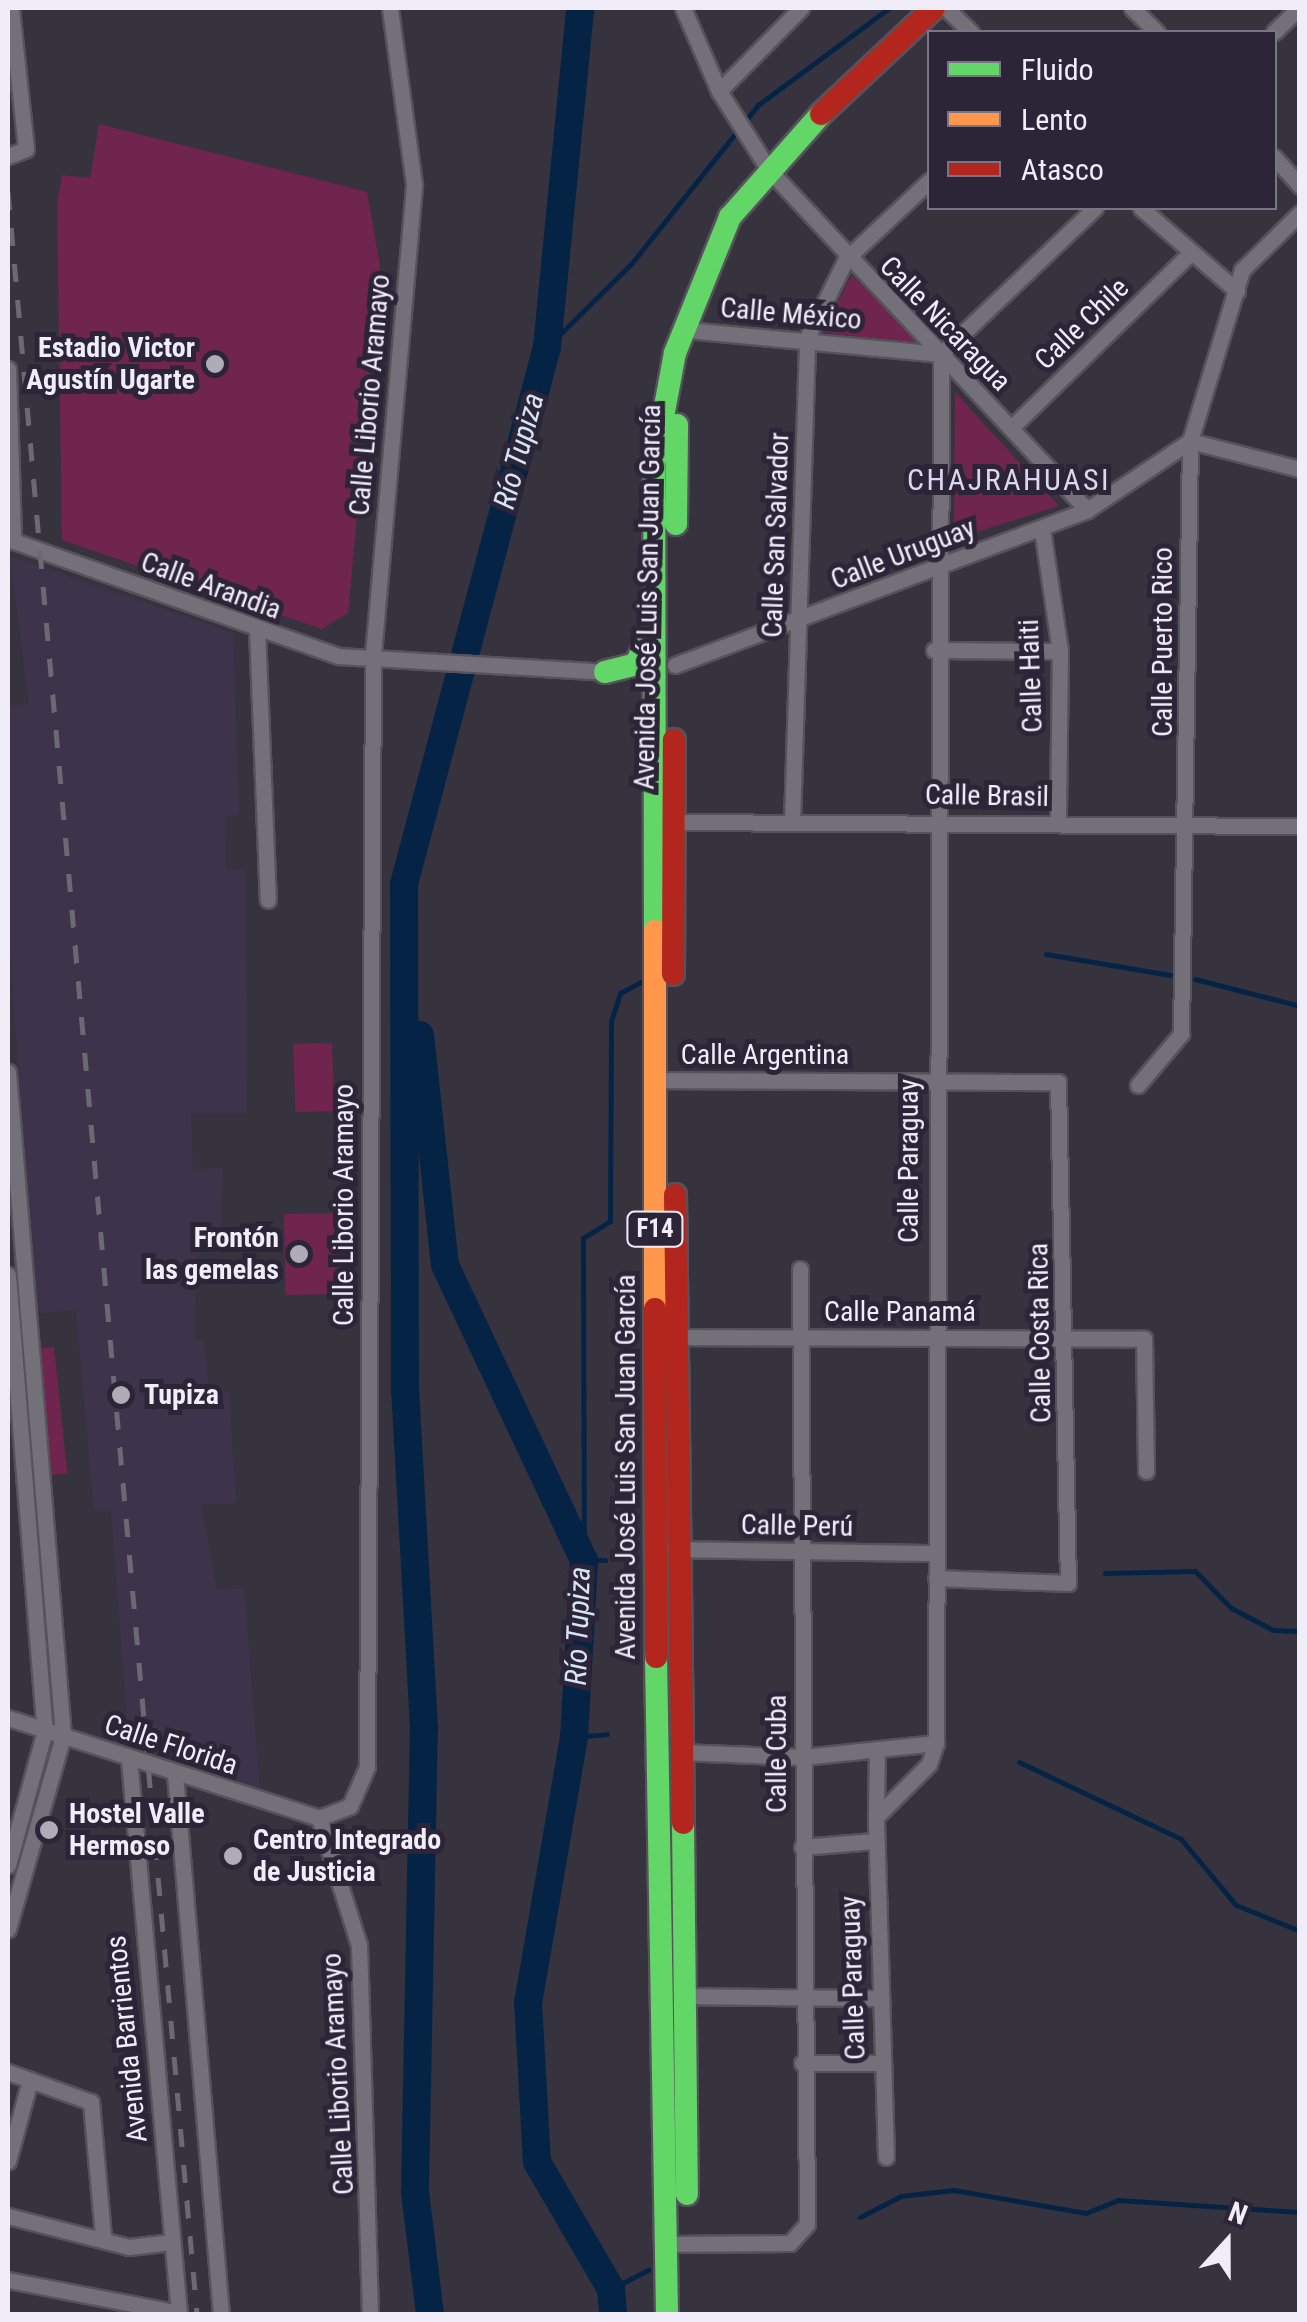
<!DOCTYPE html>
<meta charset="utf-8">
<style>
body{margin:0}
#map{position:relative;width:1307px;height:2322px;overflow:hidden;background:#37333e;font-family:"Roboto Condensed",sans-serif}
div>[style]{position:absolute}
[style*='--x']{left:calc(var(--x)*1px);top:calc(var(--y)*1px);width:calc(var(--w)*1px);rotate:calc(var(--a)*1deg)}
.built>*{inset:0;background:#3d344b}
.green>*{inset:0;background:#6f254d;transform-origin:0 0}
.stream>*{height:5px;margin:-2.5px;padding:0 2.5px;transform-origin:2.5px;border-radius:2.5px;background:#052445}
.river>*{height:28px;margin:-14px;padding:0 14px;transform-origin:14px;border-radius:14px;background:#052445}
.roads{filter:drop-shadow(2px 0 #56525b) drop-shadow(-2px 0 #56525b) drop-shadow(0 2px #56525b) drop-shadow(0 -2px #56525b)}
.street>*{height:15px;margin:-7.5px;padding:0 7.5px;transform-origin:7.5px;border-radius:7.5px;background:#74707a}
.fast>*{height:22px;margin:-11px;padding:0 11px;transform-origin:11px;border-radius:11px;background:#63d668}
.slow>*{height:22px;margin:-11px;padding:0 11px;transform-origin:11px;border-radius:11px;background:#ff974d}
.jam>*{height:22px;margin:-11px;padding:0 11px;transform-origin:11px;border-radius:11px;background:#b3261e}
.rail>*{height:5px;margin-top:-2.5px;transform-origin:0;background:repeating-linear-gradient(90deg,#6d6972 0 18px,transparent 0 36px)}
.dots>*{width:28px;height:28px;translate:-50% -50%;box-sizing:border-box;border:5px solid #2c2537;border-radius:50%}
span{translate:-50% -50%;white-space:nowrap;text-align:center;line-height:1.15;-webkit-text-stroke:10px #2c2537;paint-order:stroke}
.shield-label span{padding:2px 8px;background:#2c2537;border:2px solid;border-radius:8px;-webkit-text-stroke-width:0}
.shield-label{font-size:25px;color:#f0ecf8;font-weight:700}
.street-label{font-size:28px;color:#f0ecf8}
.poi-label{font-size:28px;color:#f0ecf8;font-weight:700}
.right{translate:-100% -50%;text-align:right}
.left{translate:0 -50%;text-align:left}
.water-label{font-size:30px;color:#d5e5f8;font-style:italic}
.neighbourhood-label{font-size:30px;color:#ded5ee;letter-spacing:2.5px}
.frame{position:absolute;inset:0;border:10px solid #f0ecf8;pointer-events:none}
.legend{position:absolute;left:927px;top:30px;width:350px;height:180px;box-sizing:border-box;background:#2c2537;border:2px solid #7a7584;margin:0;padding:12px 18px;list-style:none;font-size:30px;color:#f0ecf8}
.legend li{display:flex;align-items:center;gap:20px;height:50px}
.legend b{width:50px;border:2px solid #7a7584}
.north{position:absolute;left:1177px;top:2192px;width:100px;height:100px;-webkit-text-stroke:8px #2c2537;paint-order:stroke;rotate:21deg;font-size:28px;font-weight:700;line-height:40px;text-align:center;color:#f0ecf8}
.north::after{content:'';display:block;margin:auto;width:35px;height:45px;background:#f0ecf8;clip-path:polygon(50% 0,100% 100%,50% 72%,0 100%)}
</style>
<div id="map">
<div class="built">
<i style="clip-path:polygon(10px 556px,233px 633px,239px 815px,225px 816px,226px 870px,245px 870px,247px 1113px,191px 1113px,193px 1169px,223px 1168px,220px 1252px,197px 1254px,194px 1340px,204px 1341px,209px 1394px,229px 1392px,236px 1503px,201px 1505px,217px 1590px,244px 1588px,260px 1791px,129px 1746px,111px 1511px,94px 1511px,76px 1310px,37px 1313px,8px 927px,8px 707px,29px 704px)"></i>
</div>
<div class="green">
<i style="clip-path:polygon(99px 124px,367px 192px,380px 266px,348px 613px,322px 629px,62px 540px,57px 203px,62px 175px,90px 178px)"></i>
<i style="clip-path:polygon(852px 275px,924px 346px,822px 332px)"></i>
<i style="clip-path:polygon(955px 392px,1059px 506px,954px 539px)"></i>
<i style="left:332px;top:1043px;width:68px;height:39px;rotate:88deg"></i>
<i style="left:339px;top:1213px;width:81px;height:55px;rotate:89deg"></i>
<i style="left:54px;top:1347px;width:127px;height:17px;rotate:84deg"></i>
</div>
<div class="stream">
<i style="--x:547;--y:347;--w:118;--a:-44.7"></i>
<i style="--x:631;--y:264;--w:203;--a:-51.4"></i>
<i style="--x:758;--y:105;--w:163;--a:-36.5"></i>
<i style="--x:1046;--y:954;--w:126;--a:9.6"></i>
<i style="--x:1195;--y:979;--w:108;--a:14.4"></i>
<i style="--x:605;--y:1560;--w:21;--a:180"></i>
<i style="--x:584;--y:1560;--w:322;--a:-90.2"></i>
<i style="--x:583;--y:1238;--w:32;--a:-32"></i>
<i style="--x:610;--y:1221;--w:200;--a:-89.7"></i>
<i style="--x:611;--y:1021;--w:29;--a:-72"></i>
<i style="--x:620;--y:993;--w:24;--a:-28"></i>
<i style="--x:1105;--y:1573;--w:90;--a:-1.3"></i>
<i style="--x:1195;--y:1571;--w:52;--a:45.8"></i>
<i style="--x:1231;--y:1608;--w:47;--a:27.6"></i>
<i style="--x:1273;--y:1630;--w:27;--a:2"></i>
<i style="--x:574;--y:1737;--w:33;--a:-5"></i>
<i style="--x:1019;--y:1762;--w:179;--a:25.4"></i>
<i style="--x:1181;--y:1839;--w:86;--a:50.2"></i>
<i style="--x:1236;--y:1905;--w:69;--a:22.1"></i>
<i style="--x:860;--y:2217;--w:46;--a:-27.1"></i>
<i style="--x:901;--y:2196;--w:53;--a:-6.5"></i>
<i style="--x:954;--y:2190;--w:134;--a:9.9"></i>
<i style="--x:1086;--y:2213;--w:35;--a:-22"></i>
<i style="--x:1118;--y:2200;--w:182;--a:3.8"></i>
<i style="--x:611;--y:2289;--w:42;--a:-27.2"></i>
</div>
<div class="river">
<i style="--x:420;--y:1035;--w:231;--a:83.8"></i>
<i style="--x:445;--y:1265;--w:326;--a:64.8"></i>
<i style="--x:584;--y:1560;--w:177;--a:93.2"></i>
<i style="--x:574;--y:1737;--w:269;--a:99.8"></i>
<i style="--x:528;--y:2002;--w:160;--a:86.8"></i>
<i style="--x:537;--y:2162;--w:147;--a:59.8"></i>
<i style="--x:611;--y:2289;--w:25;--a:85"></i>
<i style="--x:430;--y:2314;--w:124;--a:-97"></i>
<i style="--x:415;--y:2191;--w:463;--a:-88.9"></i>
<i style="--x:424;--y:1728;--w:337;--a:-93.2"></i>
<i style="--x:405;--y:1392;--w:508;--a:-90.11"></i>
<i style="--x:404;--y:884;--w:556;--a:-75.09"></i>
<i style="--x:547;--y:347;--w:341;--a:-84.4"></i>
</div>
<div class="roads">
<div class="street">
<i style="--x:683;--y:8;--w:90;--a:66.6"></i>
<i style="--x:719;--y:91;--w:93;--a:57.7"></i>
<i style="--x:769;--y:170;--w:466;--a:46.9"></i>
<i style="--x:946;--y:8;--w:35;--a:44"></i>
<i style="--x:1132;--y:8;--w:35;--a:44"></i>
<i style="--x:1274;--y:32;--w:35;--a:-44"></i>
<i style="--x:719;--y:91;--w:117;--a:-45.3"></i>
<i style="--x:8;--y:156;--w:19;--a:-21"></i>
<i style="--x:26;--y:149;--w:142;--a:-96.1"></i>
<i style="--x:1274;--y:157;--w:39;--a:48"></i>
<i style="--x:1141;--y:208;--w:127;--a:40.8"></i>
<i style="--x:697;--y:331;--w:245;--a:5.4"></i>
<i style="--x:8;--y:369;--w:172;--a:88.3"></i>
<i style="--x:1011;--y:428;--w:248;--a:-44.3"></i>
<i style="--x:1042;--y:529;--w:123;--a:81.6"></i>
<i style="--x:1060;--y:651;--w:171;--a:90.7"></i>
<i style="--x:8;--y:539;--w:350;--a:19.5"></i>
<i style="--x:338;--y:656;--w:267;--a:3.4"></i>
<i style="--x:257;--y:630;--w:270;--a:87.7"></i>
<i style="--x:934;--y:650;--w:126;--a:0.5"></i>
<i style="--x:675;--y:665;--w:440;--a:-20.6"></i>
<i style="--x:1087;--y:510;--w:124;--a:-33.8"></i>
<i style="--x:1190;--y:441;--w:114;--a:14.3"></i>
<i style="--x:673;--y:822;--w:627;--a:0.37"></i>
<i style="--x:792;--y:822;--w:484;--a:-88.2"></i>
<i style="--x:807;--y:338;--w:88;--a:-63.7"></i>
<i style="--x:846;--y:259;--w:114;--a:-43.2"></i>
<i style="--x:8;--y:1072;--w:666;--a:85.26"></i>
<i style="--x:63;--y:1736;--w:201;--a:105.9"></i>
<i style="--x:653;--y:1080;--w:405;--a:0.3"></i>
<i style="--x:1058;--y:1082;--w:501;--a:88.86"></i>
<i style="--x:1068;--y:1583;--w:132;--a:-177.8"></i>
<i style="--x:1138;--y:1085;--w:67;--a:-49.9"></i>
<i style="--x:1181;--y:1034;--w:593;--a:-89.13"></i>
<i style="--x:1190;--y:441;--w:179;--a:-73.1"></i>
<i style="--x:1242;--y:270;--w:81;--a:-44.5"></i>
<i style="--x:8;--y:1275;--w:457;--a:85.4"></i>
<i style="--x:45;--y:1730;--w:140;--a:105.3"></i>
<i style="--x:675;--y:1337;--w:469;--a:0.2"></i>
<i style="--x:1144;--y:1339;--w:132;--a:89.1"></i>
<i style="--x:675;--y:1549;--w:261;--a:0.9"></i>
<i style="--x:8;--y:1718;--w:327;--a:17.8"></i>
<i style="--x:680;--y:1752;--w:123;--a:2.3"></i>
<i style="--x:803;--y:1757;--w:134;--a:-6"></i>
<i style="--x:129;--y:1759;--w:557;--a:84.85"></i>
<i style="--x:175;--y:1774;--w:542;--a:85.13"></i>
<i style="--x:876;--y:1817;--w:68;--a:-89.2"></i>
<i style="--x:802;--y:1847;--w:72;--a:-4.8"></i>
<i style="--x:681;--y:1996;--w:197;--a:0.6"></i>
<i style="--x:802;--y:2063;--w:79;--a:0"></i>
<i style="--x:8;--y:2072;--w:88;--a:19.9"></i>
<i style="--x:91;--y:2102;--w:136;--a:84.9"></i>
<i style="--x:886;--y:2157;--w:340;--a:-91.7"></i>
<i style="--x:876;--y:1817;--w:75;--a:-45"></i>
<i style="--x:929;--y:1764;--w:22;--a:-72"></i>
<i style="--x:936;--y:1743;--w:1389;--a:-89.79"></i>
<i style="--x:941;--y:354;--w:212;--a:-43.5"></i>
<i style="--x:8;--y:2161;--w:84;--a:-74.8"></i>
<i style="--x:8;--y:2216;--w:125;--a:14.4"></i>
<i style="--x:129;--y:2247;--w:43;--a:-6.6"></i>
<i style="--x:668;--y:2244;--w:122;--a:-0.5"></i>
<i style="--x:790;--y:2243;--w:25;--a:-48"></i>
<i style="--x:807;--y:2224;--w:955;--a:-90.42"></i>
<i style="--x:8;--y:2280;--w:174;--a:10.9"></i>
<i style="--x:370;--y:2314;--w:369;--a:-91.7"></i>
<i style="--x:359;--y:1945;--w:133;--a:-107.5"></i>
<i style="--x:319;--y:1818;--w:33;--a:-21"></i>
<i style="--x:350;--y:1806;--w:43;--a:-66.4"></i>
<i style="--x:367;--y:1767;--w:1112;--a:-89.69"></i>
<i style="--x:373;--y:655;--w:473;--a:-85"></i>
<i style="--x:414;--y:184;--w:178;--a:-97.8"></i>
</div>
<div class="fast">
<i style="--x:676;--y:524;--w:99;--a:-89.4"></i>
<i style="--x:605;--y:672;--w:32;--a:-14"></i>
<i style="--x:636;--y:664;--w:39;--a:-66"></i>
<i style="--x:655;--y:931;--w:466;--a:-90.1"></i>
<i style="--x:654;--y:465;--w:114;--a:-79.4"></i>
<i style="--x:675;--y:353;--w:147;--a:-68"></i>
<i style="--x:730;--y:217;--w:137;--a:-48.5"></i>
<i style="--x:656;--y:1657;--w:657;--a:89.04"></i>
<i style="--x:683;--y:1823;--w:371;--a:89.4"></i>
</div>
<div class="slow">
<i style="--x:655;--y:931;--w:378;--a:90"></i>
</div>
<div class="jam">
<i style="--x:821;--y:114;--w:155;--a:-43.2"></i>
<i style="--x:673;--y:974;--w:234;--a:-89.8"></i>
<i style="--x:675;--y:1195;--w:628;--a:89.27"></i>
<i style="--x:655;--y:1309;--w:348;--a:89.8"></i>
</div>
</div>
<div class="rail">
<i style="--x:8;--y:192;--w:2130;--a:84.91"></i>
</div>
<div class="dots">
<i style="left:215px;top:364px;background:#afabb7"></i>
<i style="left:299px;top:1254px;background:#afabb7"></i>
<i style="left:121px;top:1395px;background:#afabb7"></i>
<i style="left:49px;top:1830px;background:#afabb7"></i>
<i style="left:233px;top:1856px;background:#afabb7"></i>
</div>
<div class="shield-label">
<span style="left:655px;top:1229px">F14</span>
</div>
<div class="street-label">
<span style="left:791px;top:314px;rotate:5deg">Calle México</span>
<span style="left:945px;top:324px;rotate:46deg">Calle Nicaragua</span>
<span style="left:1082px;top:324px;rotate:-44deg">Calle Chile</span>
<span style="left:370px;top:395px;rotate:-85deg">Calle Liborio Aramayo</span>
<span style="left:776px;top:535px;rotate:-88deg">Calle San Salvador</span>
<span style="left:903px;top:554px;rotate:-21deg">Calle Uruguay</span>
<span style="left:211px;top:586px;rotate:20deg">Calle Arandia</span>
<span style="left:648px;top:597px;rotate:-89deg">Avenida José Luis San Juan García</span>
<span style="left:1163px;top:642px;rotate:-90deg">Calle Puerto Rico</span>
<span style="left:1031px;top:676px;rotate:-92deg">Calle Haiti</span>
<span style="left:987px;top:796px;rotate:1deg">Calle Brasil</span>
<span style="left:765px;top:1055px">Calle Argentina</span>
<span style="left:909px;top:1161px;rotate:-90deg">Calle Paraguay</span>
<span style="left:344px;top:1205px;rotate:-90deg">Calle Liborio Aramayo</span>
<span style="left:900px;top:1312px">Calle Panamá</span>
<span style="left:1040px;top:1333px;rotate:-91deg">Calle Costa Rica</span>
<span style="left:626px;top:1467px;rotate:-90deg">Avenida José Luis San Juan García</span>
<span style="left:797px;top:1526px;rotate:1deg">Calle Perú</span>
<span style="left:171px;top:1745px;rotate:18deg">Calle Florida</span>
<span style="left:777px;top:1754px;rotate:-90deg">Calle Cuba</span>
<span style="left:853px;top:1978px;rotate:-92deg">Calle Paraguay</span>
<span style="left:127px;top:2039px;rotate:-96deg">Avenida Barrientos</span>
<span style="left:338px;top:2074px;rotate:-93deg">Calle Liborio Aramayo</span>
</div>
<div class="poi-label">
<span class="right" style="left:195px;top:364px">Estadio Victor<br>Agustín Ugarte</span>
<span class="right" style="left:279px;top:1254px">Frontón<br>las gemelas</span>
<span class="left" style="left:144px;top:1395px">Tupiza</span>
<span class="left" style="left:69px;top:1830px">Hostel Valle<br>Hermoso</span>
<span class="left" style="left:253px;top:1856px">Centro Integrado<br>de Justicia</span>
</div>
<div class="water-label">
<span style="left:519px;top:451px;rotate:-75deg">Río Tupiza</span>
<span style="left:578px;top:1626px;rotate:-88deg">Río Tupiza</span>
</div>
<div class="neighbourhood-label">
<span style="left:1009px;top:480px">CHAJRAHUASI</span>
</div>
<div class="frame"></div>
<ul class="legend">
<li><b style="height:12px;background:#63d668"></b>Fluido</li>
<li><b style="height:12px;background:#ff974d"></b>Lento</li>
<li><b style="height:12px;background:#b3261e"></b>Atasco</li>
</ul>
<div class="north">N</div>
</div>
